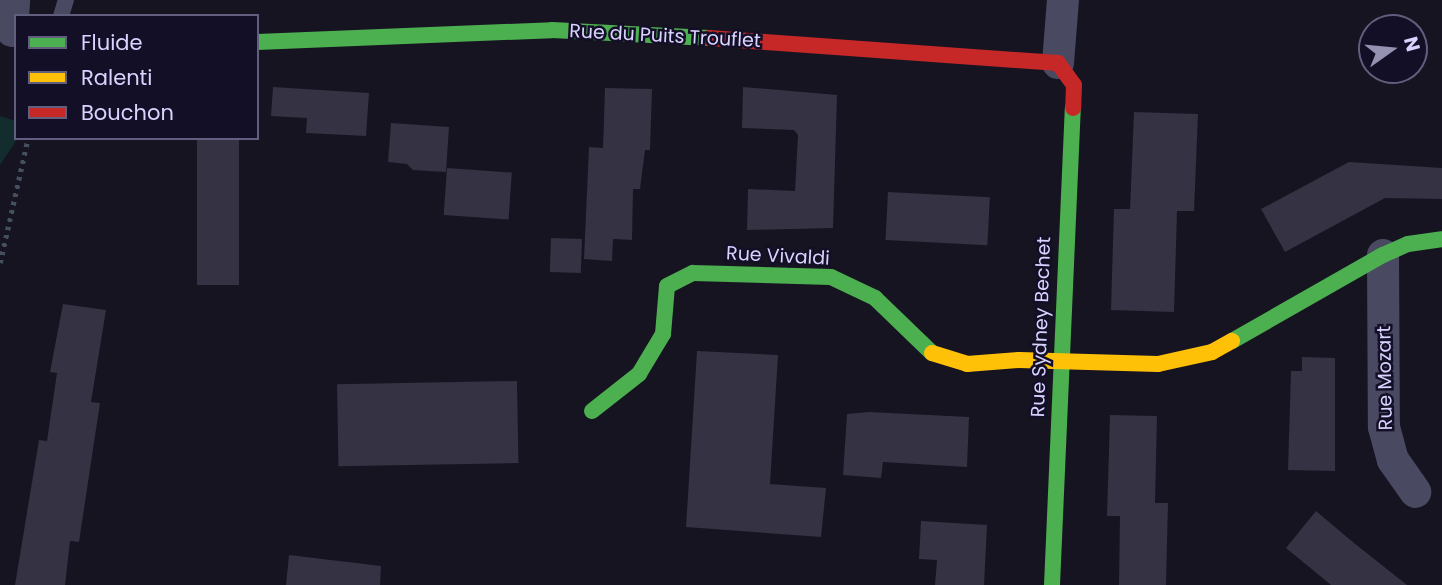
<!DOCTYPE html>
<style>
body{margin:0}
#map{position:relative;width:1442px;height:585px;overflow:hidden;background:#161421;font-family:Poppins,sans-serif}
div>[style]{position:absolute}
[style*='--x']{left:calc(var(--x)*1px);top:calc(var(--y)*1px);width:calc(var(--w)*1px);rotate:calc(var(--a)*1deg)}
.green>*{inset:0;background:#132c2d}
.building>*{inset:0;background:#343243;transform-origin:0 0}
.path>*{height:4.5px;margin-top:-2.25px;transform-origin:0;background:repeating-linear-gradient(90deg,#44505f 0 3.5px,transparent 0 8.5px)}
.lane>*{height:16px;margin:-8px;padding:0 8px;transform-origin:8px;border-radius:8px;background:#4a4962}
.street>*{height:32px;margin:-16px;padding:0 16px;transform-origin:16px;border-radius:16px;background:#4a4962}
.fast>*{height:16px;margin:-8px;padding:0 8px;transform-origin:8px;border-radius:8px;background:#4caf50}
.slow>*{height:16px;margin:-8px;padding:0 8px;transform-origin:8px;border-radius:8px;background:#ffc107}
.jam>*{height:16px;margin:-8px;padding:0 8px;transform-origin:8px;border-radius:8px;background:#c62828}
span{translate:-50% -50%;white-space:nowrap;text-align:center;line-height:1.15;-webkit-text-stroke:5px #130f26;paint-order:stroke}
.street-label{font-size:19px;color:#d9d4ff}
.legend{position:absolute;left:14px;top:14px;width:245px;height:126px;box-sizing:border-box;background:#130f26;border:2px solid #625e7d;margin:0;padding:9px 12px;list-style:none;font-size:21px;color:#d9d4ff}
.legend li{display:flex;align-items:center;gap:14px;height:35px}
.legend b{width:35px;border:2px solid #625e7d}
.north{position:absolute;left:1358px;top:14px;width:70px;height:70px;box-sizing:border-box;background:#130f26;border:2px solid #625e7d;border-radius:50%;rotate:75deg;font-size:19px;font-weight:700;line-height:28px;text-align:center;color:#d9d4ff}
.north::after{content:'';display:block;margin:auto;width:24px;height:32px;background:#9591b1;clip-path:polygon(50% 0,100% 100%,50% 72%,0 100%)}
</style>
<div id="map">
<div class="green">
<i style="clip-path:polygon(0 116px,16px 121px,18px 138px,0 165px)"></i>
</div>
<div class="building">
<i style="clip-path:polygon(273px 87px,369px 93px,366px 136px,306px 133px,307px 118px,271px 116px)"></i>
<i style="clip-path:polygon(743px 87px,837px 95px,833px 228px,747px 230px,748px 189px,795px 191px,798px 135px,794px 130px,742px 128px)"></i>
<i style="clip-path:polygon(605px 88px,652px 89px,650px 150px,645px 150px,640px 189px,633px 189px,632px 240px,613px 239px,612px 261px,584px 259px,589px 147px,603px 148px)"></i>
<i style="clip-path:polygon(1134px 112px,1198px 114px,1194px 211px,1177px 211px,1174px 312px,1111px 310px,1114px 209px,1130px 209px)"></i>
<i style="clip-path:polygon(391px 123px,449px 127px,446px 172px,413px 170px,407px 164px,388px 162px)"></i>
<i style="left:197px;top:138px;width:42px;height:147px"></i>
<i style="clip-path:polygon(1349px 162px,1442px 168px,1442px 199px,1385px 198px,1285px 252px,1261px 209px)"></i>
<i style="left:447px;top:168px;width:65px;height:47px;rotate:4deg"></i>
<i style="left:888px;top:192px;width:102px;height:48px;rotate:3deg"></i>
<i style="left:551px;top:238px;width:31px;height:34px;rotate:2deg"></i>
<i style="clip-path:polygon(63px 304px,106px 310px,91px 402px,100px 403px,79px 542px,70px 541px,65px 585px,15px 585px,39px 440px,47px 441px,57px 373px,50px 372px)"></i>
<i style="clip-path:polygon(697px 351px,778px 355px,770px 484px,826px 488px,821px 537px,686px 527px)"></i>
<i style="clip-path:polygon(1302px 357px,1335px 358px,1335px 471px,1288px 470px,1291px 371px,1302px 371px)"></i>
<i style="left:517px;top:381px;width:82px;height:180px;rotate:89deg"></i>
<i style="clip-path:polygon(869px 412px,969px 417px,967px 467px,883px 462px,881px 478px,843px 475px,847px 414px)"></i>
<i style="clip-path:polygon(1110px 415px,1157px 416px,1155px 503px,1168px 503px,1166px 585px,1119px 585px,1120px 516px,1107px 516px)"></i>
<i style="clip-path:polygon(1316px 511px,1354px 543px,1407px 585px,1331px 585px,1286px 548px)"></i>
<i style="clip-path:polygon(921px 521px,987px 525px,984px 585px,935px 585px,937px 560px,919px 559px)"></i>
<i style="clip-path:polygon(289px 555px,381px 566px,380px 585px,286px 585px)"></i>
</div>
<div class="path">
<i style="--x:0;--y:263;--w:128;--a:-77.4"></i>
</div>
<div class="lane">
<i style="--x:61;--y:16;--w:17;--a:-73"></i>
</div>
<div class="street">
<i style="--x:12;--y:31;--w:31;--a:-86"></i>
<i style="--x:1058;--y:63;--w:63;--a:-85.5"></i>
<i style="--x:1383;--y:255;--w:172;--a:89.7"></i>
<i style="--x:1384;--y:427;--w:34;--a:75"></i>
<i style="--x:1393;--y:460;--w:39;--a:55"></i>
</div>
<div class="fast">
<i style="--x:257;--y:42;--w:295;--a:-2.3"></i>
<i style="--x:552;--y:30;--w:157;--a:2.9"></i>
<i style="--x:1232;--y:341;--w:174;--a:-29.7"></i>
<i style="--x:1383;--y:255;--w:27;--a:-24"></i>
<i style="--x:1408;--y:244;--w:34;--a:-8"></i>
<i style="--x:592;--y:411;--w:60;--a:-38.2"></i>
<i style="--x:639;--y:374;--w:47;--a:-59"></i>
<i style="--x:663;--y:334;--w:48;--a:-85.2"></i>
<i style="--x:667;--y:286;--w:29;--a:-27"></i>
<i style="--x:693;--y:273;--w:138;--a:1.7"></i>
<i style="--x:831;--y:277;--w:49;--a:25.5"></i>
<i style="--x:875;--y:298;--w:79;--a:44"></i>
<i style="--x:1052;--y:585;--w:477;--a:-87.5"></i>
</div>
<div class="slow">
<i style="--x:932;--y:353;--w:37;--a:17"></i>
<i style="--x:967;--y:364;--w:52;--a:-4.4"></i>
<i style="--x:1019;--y:360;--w:139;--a:1.6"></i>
<i style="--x:1158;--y:364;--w:55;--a:-12.5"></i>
<i style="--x:1212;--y:352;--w:23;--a:-29"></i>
</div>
<div class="jam">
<i style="--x:709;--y:38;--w:350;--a:4.1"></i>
<i style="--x:1058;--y:63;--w:27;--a:54"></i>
<i style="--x:1074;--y:85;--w:23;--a:92"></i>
</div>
<div class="street-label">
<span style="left:665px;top:36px;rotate:3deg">Rue du Puits Trouflet</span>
<span style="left:778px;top:256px;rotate:3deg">Rue Vivaldi</span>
<span style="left:1041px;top:327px;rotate:-88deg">Rue Sydney Bechet</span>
<span style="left:1385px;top:378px;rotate:-91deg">Rue Mozart</span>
</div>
<ul class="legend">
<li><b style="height:9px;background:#4caf50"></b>Fluide</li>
<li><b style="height:9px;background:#ffc107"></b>Ralenti</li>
<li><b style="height:9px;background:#c62828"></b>Bouchon</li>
</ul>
<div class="north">N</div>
</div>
